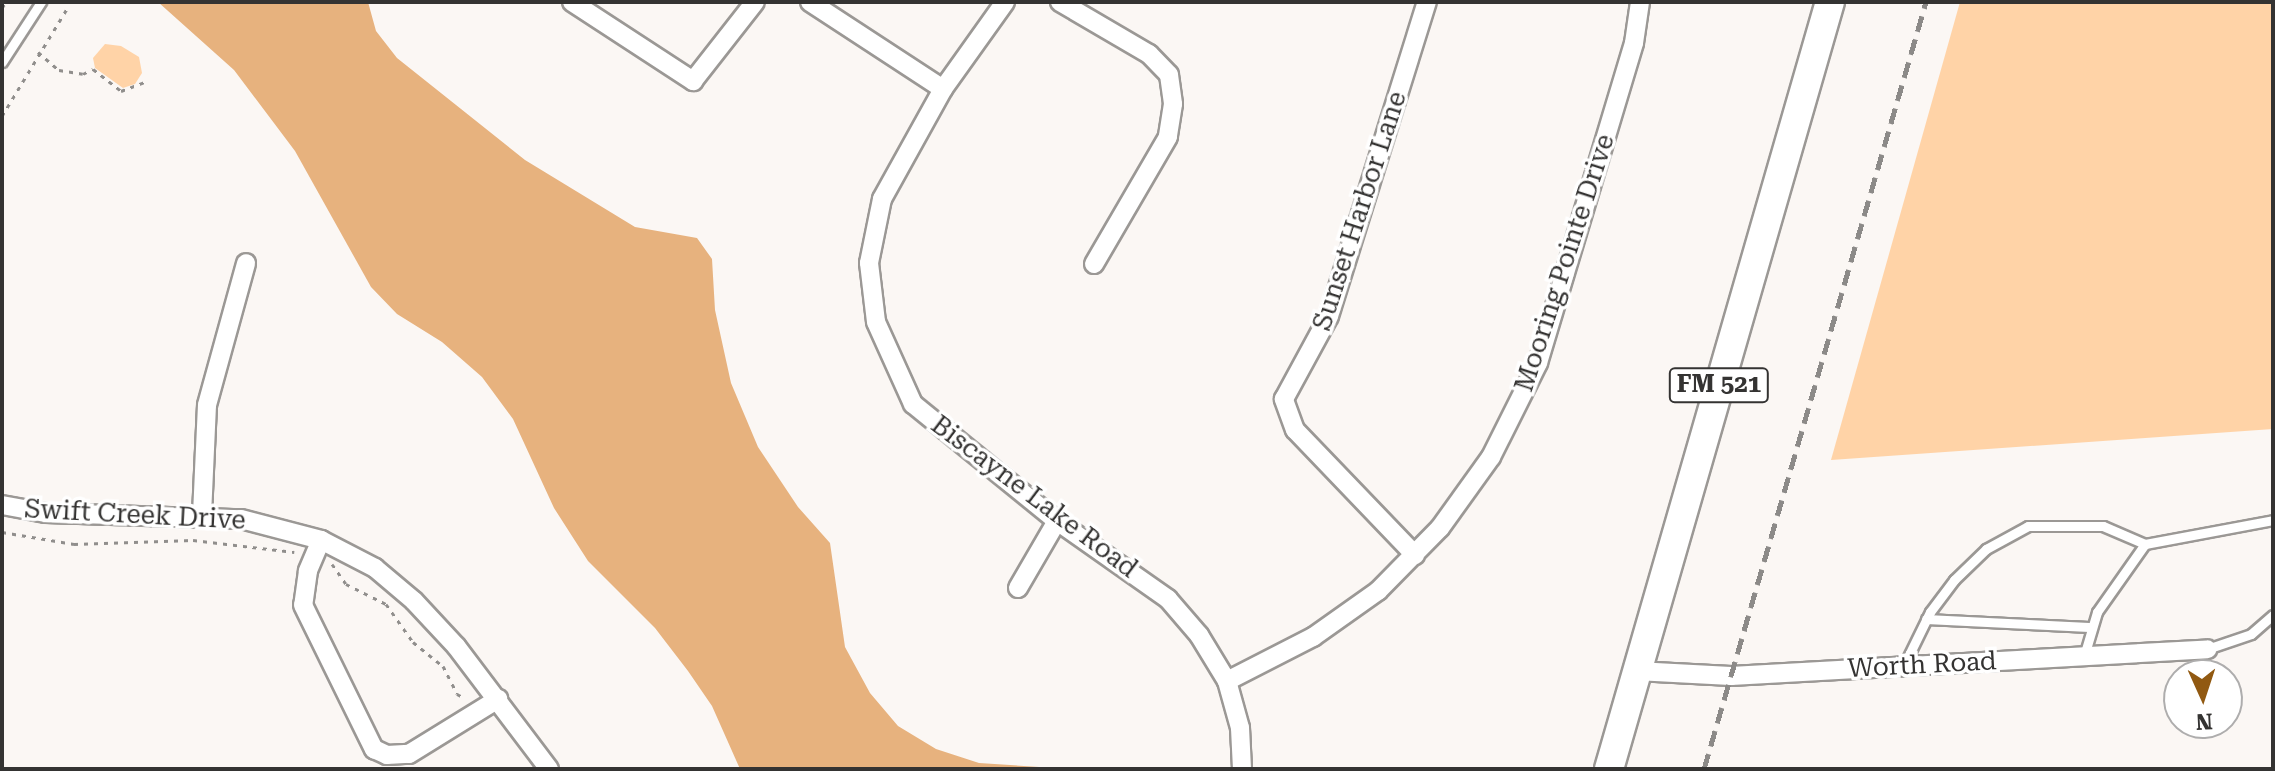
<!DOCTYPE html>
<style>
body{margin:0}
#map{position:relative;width:2275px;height:771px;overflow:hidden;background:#fbf7f4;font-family:"Roboto Serif",serif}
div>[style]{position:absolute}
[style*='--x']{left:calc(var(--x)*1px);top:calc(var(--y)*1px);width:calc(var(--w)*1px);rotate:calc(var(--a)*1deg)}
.green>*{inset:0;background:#ffd3a7}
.water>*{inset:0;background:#e7b27e}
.path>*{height:3px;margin-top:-1.5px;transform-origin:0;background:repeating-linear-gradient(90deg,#908e8c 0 4px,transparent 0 10px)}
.roads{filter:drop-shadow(2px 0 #9b9895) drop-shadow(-2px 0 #9b9895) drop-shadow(0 2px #9b9895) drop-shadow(0 -2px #9b9895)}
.lane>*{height:9px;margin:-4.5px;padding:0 4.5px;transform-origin:4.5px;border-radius:4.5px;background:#fff}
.street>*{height:18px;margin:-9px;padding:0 9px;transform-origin:9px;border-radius:9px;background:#fff}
.primary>*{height:28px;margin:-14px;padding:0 14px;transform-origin:14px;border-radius:14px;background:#fff}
.rail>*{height:5px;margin-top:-2.5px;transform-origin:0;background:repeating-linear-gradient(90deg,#8c8a88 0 16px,transparent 0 24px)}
span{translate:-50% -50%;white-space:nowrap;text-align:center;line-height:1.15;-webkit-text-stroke:7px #fff;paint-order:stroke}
.shield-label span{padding:2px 6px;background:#fff;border:2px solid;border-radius:6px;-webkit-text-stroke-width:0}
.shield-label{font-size:24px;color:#343332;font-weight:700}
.street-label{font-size:26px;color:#343332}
.frame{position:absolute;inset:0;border:4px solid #343332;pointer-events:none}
.north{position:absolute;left:2163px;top:659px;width:80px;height:80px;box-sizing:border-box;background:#fff;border:2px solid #aeadad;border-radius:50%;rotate:177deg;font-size:22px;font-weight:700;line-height:32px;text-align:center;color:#343332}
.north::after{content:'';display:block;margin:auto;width:28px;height:36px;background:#915911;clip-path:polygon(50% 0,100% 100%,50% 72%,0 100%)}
</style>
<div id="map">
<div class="green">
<i style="clip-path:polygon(1960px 2px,2273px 2px,2273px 429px,1831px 460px)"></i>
<i style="clip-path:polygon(105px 44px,121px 46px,139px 57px,142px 73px,135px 84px,123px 88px,95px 68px,93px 58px)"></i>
</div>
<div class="water">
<i style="clip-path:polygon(158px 2px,368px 2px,376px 31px,397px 58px,525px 160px,635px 227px,697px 238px,712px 259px,715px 310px,731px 383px,758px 447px,798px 507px,830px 543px,845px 647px,870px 693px,898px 726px,936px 749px,979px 763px,1070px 769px,740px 769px,712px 706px,688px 671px,655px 628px,588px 561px,554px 508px,513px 419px,482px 377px,442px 342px,397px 314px,371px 287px,295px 151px,234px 70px)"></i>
</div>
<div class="path">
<i style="--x:2;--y:8;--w:7;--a:-56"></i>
<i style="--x:38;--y:52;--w:28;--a:41"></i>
<i style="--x:59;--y:70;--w:24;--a:9"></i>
<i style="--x:83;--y:74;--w:11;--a:-27"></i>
<i style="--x:93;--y:69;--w:36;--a:38"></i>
<i style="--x:121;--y:91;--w:25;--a:-21"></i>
<i style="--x:2;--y:116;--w:127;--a:-58.8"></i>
<i style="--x:2;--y:532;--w:73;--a:9.5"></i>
<i style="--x:74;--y:544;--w:119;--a:-1.9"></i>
<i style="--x:193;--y:540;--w:102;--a:6.8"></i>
<i style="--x:332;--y:564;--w:24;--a:55"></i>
<i style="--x:346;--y:584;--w:45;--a:26.6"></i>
<i style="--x:386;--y:604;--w:47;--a:54.6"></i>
<i style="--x:413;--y:642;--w:38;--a:39"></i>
<i style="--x:443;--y:666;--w:31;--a:63"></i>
<i style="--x:457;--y:694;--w:9;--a:27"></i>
</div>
<div class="roads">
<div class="lane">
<i style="--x:2;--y:62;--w:72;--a:-57"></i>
<i style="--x:1926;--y:619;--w:163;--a:2.8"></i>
<i style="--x:2207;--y:649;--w:46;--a:-18.8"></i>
<i style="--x:2251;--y:634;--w:29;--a:-41"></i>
<i style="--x:2084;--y:656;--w:46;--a:-73.5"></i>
<i style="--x:2097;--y:612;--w:83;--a:-54.8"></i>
<i style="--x:2145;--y:544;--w:130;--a:-10.6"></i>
<i style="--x:1904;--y:665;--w:59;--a:-63.9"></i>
<i style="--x:1930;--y:612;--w:40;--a:-53"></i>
<i style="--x:1954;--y:580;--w:45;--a:-44.1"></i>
<i style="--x:1986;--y:549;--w:48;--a:-28.7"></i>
<i style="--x:2028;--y:526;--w:75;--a:0"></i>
<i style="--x:2103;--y:526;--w:46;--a:23.2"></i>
</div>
<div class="street">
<i style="--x:572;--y:2;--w:145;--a:33.1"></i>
<i style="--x:693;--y:81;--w:100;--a:-51.9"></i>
<i style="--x:810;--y:2;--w:159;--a:33.2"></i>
<i style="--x:1005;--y:2;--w:107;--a:125.5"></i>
<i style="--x:943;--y:89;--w:126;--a:119"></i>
<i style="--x:882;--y:199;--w:65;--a:101.5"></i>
<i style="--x:869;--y:263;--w:59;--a:83.2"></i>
<i style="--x:876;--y:322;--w:90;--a:65.7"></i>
<i style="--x:913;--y:404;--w:186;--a:39.1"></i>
<i style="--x:1057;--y:521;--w:136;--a:35.1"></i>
<i style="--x:1168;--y:599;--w:48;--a:49.3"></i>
<i style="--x:1199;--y:635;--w:54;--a:58.7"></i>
<i style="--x:1227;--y:681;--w:49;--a:74.5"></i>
<i style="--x:1240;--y:728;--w:41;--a:87.2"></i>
<i style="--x:1060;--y:2;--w:103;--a:30.3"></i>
<i style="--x:1149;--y:54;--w:29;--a:46"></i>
<i style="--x:1169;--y:75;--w:29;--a:82"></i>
<i style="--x:1173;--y:104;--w:33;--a:99"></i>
<i style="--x:1168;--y:137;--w:147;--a:120.2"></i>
<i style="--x:2;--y:505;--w:45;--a:10.3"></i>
<i style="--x:46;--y:513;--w:195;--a:1.8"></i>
<i style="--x:241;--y:519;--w:83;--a:14.7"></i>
<i style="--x:321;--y:540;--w:61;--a:27.4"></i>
<i style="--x:375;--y:568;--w:51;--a:40.2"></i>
<i style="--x:414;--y:601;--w:62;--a:47"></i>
<i style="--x:456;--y:646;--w:154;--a:52.9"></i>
<i style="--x:202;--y:515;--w:110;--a:-87.4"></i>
<i style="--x:207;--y:405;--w:147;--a:-74.6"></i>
<i style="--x:321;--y:540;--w:34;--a:113"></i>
<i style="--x:308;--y:571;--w:34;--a:98"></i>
<i style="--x:303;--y:605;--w:161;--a:63.8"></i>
<i style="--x:374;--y:749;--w:14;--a:25"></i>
<i style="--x:387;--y:755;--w:22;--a:-3"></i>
<i style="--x:409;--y:754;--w:105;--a:-31.7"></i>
<i style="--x:1415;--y:555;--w:173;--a:-133.8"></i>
<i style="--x:1295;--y:430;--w:33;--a:-110"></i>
<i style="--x:1284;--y:399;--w:94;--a:-61.5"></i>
<i style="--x:1329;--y:316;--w:329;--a:-72.7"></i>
<i style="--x:1018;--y:588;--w:78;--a:-59.8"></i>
<i style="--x:1636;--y:671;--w:95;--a:3"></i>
<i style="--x:1731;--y:676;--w:477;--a:-3.2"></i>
<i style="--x:1227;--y:681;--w:97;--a:-27.1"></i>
<i style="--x:1313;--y:637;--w:80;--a:-35.3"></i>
<i style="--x:1378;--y:591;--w:88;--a:-45.5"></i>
<i style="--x:1440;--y:528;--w:87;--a:-54.3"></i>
<i style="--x:1491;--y:457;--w:105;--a:-63.4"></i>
<i style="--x:1538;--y:363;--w:334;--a:-73.3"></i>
<i style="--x:1634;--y:43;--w:41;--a:-81.7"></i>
</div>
<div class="primary">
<i style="--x:1609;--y:769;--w:798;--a:-73.93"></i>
</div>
</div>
<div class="rail">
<i style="--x:1704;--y:769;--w:798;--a:-73.86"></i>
</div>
<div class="shield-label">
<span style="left:1719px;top:385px">FM 521</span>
</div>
<div class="street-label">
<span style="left:1360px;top:211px;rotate:-72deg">Sunset Harbor Lane</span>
<span style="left:1565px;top:263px;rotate:-72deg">Mooring Pointe Drive</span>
<span style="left:1034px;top:497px;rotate:37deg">Biscayne Lake Road</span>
<span style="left:135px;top:515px;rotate:3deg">Swift Creek Drive</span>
<span style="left:1922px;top:665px;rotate:-3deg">Worth Road</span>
</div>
<div class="frame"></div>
<div class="north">N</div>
</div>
